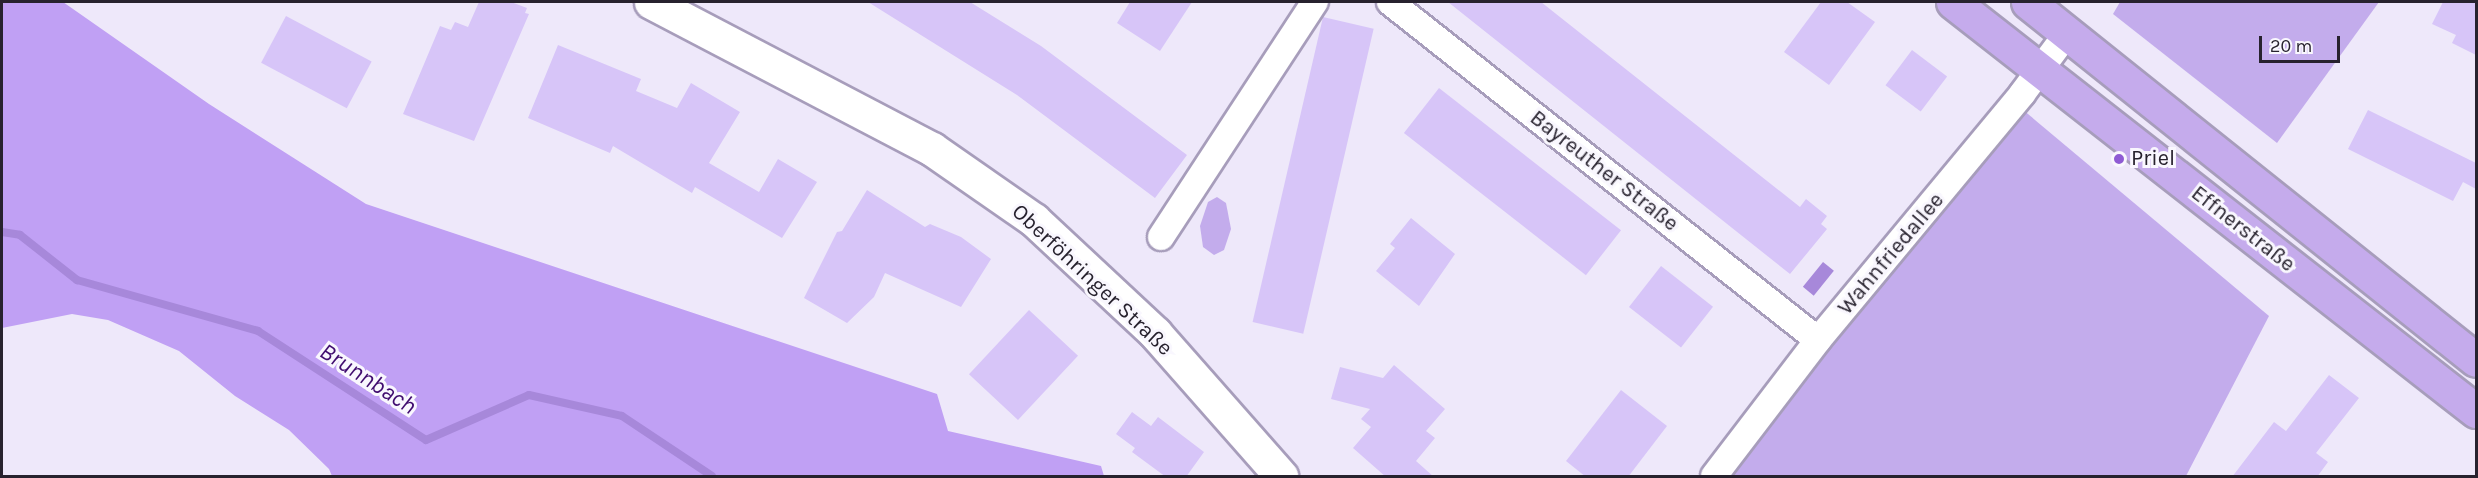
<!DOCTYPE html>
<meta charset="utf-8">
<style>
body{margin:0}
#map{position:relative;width:2478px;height:478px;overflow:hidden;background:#eee8fa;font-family:Karla,sans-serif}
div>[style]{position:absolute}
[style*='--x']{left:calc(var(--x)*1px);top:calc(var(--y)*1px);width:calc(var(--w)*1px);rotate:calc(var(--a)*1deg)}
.green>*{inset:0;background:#c3acec}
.forest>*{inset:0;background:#c0a0f4}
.water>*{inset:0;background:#a788da;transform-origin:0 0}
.stream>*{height:8px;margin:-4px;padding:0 4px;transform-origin:4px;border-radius:4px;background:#a788da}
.building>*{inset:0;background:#d7c5f8;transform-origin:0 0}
.roads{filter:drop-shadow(2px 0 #a79dbb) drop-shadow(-2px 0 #a79dbb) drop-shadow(0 2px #a79dbb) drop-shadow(0 -2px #a79dbb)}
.minor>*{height:26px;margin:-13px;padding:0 13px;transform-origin:13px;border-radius:13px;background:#fff}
.secondary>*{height:33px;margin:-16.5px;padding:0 16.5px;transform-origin:16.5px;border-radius:16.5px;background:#fff}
.primary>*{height:33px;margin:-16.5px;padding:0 16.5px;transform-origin:16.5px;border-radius:16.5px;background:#c5abec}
.dots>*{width:16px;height:16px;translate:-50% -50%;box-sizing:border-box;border:3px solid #f9f7fe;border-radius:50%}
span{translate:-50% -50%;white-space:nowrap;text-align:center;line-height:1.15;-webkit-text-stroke:6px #f9f7fe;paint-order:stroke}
.poi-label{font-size:22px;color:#27222e}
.left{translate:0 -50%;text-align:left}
.street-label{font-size:22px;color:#27222e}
.water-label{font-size:24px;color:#400c6f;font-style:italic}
.frame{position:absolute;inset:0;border:3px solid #27222e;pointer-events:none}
.scale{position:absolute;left:2259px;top:36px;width:81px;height:27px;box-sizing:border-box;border:3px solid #27222e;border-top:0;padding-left:8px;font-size:18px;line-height:21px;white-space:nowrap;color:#27222e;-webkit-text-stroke:4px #f9f7fe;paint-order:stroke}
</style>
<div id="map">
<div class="green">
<i style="clip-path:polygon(2120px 2px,2379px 2px,2277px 143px,2113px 14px)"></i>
<i style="clip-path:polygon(2022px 109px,2269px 316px,2186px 476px,1721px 476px)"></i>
<i style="clip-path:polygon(1217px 197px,1226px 203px,1231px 229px,1224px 250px,1214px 255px,1203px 247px,1200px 226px,1208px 202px)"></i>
</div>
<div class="forest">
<i style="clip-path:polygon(2px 2px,63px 2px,209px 104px,366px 204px,937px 394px,948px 431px,1101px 466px,1104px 476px,332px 476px,329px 469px,289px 430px,235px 396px,179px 351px,108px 320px,72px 314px,2px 328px)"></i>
</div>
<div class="water">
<i style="left:1823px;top:262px;width:14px;height:32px;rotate:39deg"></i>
</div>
<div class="stream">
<i style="--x:2;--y:232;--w:18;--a:9"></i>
<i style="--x:20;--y:235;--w:73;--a:38.3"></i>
<i style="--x:77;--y:280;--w:188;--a:15.7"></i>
<i style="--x:258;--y:331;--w:200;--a:33"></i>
<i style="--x:426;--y:440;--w:112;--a:-23.6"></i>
<i style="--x:529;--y:395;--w:95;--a:12.7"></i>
<i style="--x:622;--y:416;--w:108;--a:33.7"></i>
</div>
<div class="building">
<i style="clip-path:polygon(479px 2px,511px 2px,527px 8px,525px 13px,529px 14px,474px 141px,403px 114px,440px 26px,451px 30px,455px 22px,468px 27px)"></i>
<i style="clip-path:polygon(868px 2px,970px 2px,1041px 46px,1187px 155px,1155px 198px,1017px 95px)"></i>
<i style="clip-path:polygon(1130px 2px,1192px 2px,1160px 51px,1117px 23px)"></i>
<i style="clip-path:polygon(1448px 2px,1541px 2px,1800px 207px,1806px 199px,1827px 216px,1821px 224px,1827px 229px,1790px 274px)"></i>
<i style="clip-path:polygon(1821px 2px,1847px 2px,1875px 22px,1829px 85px,1784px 52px)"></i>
<i style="clip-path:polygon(2443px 2px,2476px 2px,2476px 55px,2452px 43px,2456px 35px,2432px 24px)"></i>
<i style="left:286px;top:16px;width:97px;height:53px;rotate:28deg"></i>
<i style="left:1323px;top:17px;width:52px;height:313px;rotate:13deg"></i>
<i style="clip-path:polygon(558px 45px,641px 79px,636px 91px,677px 108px,691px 83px,740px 112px,709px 163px,759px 192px,778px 159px,817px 182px,782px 238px,695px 187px,692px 193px,613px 146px,610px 153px,528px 118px)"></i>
<i style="left:1912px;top:50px;width:44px;height:44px;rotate:37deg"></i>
<i style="left:1439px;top:88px;width:231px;height:57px;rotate:38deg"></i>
<i style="clip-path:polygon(2368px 110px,2476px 163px,2476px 189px,2463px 182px,2453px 201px,2348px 149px)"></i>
<i style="clip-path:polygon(867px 190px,925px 227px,930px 224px,961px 237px,991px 259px,961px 307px,885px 273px,874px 297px,847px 323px,804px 298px,837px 232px,842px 231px)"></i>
<i style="clip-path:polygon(1411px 218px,1455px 254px,1419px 306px,1376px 271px,1395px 248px,1390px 244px)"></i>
<i style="left:1661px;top:266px;width:66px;height:52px;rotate:38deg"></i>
<i style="left:1029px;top:310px;width:67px;height:88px;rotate:43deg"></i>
<i style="clip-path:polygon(1394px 365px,1445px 409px,1426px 431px,1435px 438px,1416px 461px,1434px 477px,1386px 477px,1353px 448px,1371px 427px,1361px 419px,1370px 409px,1331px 399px,1340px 367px,1383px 378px)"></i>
<i style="clip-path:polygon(2329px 375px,2359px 398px,2316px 453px,2328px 462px,2317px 477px,2232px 477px,2274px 422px,2286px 431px)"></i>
<i style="clip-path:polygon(1621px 390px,1667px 426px,1628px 477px,1586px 477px,1566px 461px)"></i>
<i style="clip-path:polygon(1132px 412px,1151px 426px,1158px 417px,1204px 452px,1186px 477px,1166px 477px,1132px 452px,1135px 448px,1116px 434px)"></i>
</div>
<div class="roads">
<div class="minor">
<i style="--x:1390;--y:2;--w:545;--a:38.3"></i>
<i style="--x:1161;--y:237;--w:281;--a:-56.8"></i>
<i style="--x:1714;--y:476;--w:171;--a:-52.6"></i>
<i style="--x:1818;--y:340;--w:320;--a:-50.3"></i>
<i style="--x:2022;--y:94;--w:77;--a:-53.4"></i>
</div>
<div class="secondary">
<i style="--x:651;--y:2;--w:317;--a:27.6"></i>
<i style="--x:932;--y:149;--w:124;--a:34.8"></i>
<i style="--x:1034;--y:220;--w:166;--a:43"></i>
<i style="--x:1155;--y:333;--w:191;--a:48.6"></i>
</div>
<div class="primary">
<i style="--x:1953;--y:2;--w:664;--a:38.03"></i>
<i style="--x:2028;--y:2;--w:573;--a:38.63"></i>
</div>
</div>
<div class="dots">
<i style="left:2119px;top:159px;background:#8f5bd4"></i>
</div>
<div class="poi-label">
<span class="left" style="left:2131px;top:159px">Priel</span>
</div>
<div class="street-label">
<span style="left:1604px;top:171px;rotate:38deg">Bayreuther Straße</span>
<span style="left:2243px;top:229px;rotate:38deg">Effnerstraße</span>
<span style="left:1891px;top:254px;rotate:-50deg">Wahnfriedallee</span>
<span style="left:1092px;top:280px;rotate:43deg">Oberföhringer Straße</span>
</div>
<div class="water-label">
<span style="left:368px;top:379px;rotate:33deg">Brunnbach</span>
</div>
<div class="frame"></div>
<div class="scale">20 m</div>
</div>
